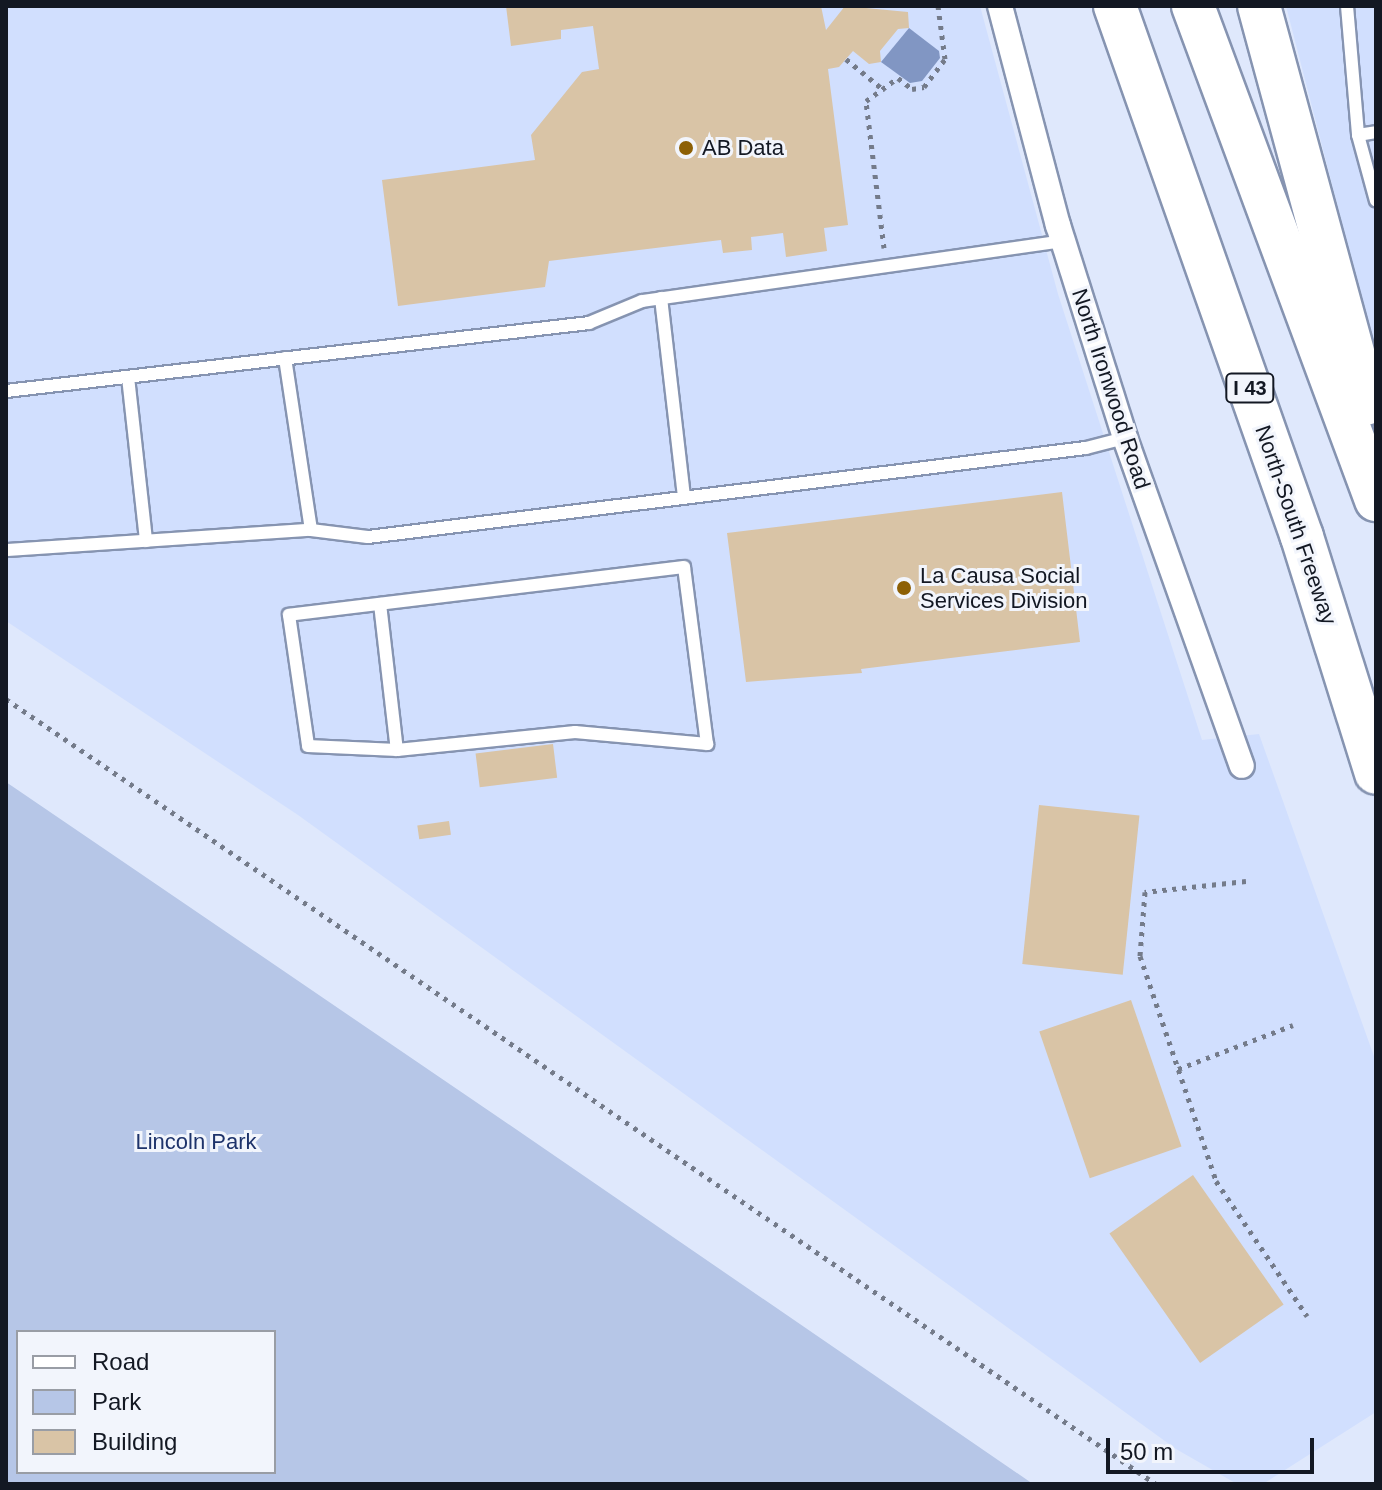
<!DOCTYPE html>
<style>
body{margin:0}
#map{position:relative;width:1382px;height:1490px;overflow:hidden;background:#dfe8fc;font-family:Helvetica,sans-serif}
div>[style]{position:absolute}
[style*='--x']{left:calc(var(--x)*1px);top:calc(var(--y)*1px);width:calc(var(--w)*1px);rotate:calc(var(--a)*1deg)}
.built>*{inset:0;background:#d1dffe}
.green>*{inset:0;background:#b6c6e7}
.water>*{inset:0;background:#8196c3}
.building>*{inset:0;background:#d9c4a6;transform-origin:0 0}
.path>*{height:5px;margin-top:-2.5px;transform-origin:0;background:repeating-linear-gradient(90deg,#747b8a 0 4px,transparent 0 10px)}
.roads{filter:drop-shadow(2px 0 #8694b1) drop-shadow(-2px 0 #8694b1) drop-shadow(0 2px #8694b1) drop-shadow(0 -2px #8694b1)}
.service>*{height:12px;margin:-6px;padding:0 6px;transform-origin:6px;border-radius:6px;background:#fff}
.minor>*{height:24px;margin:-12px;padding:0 12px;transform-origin:12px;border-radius:12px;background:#fff}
.motorway>*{height:42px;margin:-21px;padding:0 21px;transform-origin:21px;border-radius:21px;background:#fff}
.dots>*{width:22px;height:22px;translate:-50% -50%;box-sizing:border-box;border:4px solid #f2f5fc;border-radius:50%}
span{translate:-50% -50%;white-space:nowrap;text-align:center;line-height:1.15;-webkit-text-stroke:6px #f2f5fc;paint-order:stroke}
.shield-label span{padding:2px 6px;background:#f2f5fc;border:2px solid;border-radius:6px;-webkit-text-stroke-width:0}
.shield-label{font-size:20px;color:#131823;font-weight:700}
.poi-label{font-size:22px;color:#131823}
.left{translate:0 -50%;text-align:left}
.street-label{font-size:22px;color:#131823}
.park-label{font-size:22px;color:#1e336b}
.frame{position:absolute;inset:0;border:8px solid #131823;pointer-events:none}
.legend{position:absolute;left:16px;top:1330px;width:260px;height:144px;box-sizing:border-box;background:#f2f5fc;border:2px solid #999da5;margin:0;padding:10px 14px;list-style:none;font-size:24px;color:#131823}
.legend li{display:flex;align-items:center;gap:16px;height:40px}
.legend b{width:40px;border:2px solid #999da5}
.scale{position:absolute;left:1106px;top:1438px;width:208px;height:36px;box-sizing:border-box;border:4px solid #131823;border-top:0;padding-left:10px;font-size:24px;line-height:28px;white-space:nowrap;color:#131823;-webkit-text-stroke:6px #f2f5fc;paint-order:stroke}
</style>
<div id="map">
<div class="built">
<i style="clip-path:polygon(6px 6px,980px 6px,1058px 294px,1202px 740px,1259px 734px,1376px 1062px,1376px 1412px,1263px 1484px,1237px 1484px,1176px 1449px,298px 815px,6px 621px)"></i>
<i style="clip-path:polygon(1286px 6px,1376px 6px,1376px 355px)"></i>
</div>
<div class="green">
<i style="clip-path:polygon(evenodd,6px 782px,498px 1117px,1033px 1484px,6px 1484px,6px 782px,18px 1332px,274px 1332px,274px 1472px,18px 1472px,18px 1332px)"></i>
</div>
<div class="water">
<i style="clip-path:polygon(909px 28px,939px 51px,940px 58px,922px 81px,910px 83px,881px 62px)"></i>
</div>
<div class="building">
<i style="clip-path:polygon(506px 6px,821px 6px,826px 30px,845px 6px,908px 12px,909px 28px,898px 29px,880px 51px,881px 62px,869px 64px,853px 51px,839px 67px,828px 69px,848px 225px,824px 228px,827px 251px,786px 257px,783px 233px,751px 237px,752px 250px,723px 253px,721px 240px,549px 261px,545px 287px,398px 306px,382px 180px,535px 160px,531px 135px,582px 72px,599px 69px,593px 26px,561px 30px,561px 39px,511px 46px)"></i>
<i style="clip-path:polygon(1062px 492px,1080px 642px,861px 669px,862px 673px,746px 682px,727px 533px)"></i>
<i style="left:553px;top:744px;width:34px;height:78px;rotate:83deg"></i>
<i style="left:1039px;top:805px;width:101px;height:160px;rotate:6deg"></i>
<i style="left:449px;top:821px;width:14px;height:32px;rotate:82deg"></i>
<i style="left:1131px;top:1000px;width:155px;height:97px;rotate:71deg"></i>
<i style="left:1193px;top:1175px;width:158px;height:102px;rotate:55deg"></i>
</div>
<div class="path">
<i style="--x:846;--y:59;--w:50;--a:39.4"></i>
<i style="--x:884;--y:248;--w:148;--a:-97"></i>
<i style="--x:866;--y:101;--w:39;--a:-36"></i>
<i style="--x:898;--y:78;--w:18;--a:38"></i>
<i style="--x:912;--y:89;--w:12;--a:-9"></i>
<i style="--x:924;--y:87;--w:35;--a:-53"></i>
<i style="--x:945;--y:59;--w:53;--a:-97.5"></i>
<i style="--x:6;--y:699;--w:1392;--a:34.32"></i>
<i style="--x:1246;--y:881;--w:102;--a:173.8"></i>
<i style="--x:1145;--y:892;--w:64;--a:94.5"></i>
<i style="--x:1140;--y:956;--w:237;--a:71.3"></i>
<i style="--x:1216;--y:1181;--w:163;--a:56"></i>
<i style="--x:1178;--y:1069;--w:123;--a:-20.9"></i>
</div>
<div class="roads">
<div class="service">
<i style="--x:1347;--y:6;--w:129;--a:85.1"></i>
<i style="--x:1358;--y:135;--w:68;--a:74.7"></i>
<i style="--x:1358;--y:135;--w:18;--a:-9"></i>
<i style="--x:661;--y:298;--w:201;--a:83.4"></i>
<i style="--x:285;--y:358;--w:174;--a:81.4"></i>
<i style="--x:311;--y:530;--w:57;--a:7"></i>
<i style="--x:368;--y:537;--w:723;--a:-7.07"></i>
<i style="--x:1086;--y:448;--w:40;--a:-14.4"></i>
<i style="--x:128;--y:377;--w:165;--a:83.7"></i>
<i style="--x:6;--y:391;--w:587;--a:-6.65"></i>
<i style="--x:589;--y:323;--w:57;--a:-22.5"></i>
<i style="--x:642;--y:301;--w:426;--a:-8.1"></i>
<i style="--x:6;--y:550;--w:306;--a:-3.8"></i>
<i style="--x:380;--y:604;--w:147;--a:83.4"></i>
<i style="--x:397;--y:750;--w:179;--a:-5.8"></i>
<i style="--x:575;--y:732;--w:133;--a:5.2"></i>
<i style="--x:707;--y:744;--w:178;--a:-97.4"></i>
<i style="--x:684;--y:567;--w:398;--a:173.1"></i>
<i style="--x:289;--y:615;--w:132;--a:81.7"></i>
<i style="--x:308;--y:746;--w:89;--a:2.6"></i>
</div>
<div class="minor">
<i style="--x:1000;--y:6;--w:227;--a:75.2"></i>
<i style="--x:1058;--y:225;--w:223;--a:72.5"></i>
<i style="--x:1125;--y:438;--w:348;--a:70.4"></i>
</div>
<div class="motorway">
<i style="--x:1115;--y:6;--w:563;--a:70.6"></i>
<i style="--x:1302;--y:537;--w:247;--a:72.6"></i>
<i style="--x:1193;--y:6;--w:527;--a:69.67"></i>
<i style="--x:1259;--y:6;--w:412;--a:74.8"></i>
</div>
</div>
<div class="dots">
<i style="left:686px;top:148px;background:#8d6006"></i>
<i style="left:904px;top:588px;background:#8d6006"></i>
</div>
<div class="shield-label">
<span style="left:1250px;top:388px">I 43</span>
</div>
<div class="poi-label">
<span class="left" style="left:702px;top:148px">AB Data</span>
<span class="left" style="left:920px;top:588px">La Causa Social<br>Services Division</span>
</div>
<div class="street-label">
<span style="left:1111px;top:389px;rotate:72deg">North Ironwood Road</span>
<span style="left:1296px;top:525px;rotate:71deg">North-South Freeway</span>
</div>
<div class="park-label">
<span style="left:196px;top:1142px">Lincoln Park</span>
</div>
<div class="frame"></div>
<ul class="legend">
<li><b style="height:10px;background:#fff"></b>Road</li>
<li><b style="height:22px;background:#b6c6e7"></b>Park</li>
<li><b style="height:22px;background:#d9c4a6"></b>Building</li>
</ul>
<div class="scale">50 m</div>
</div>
